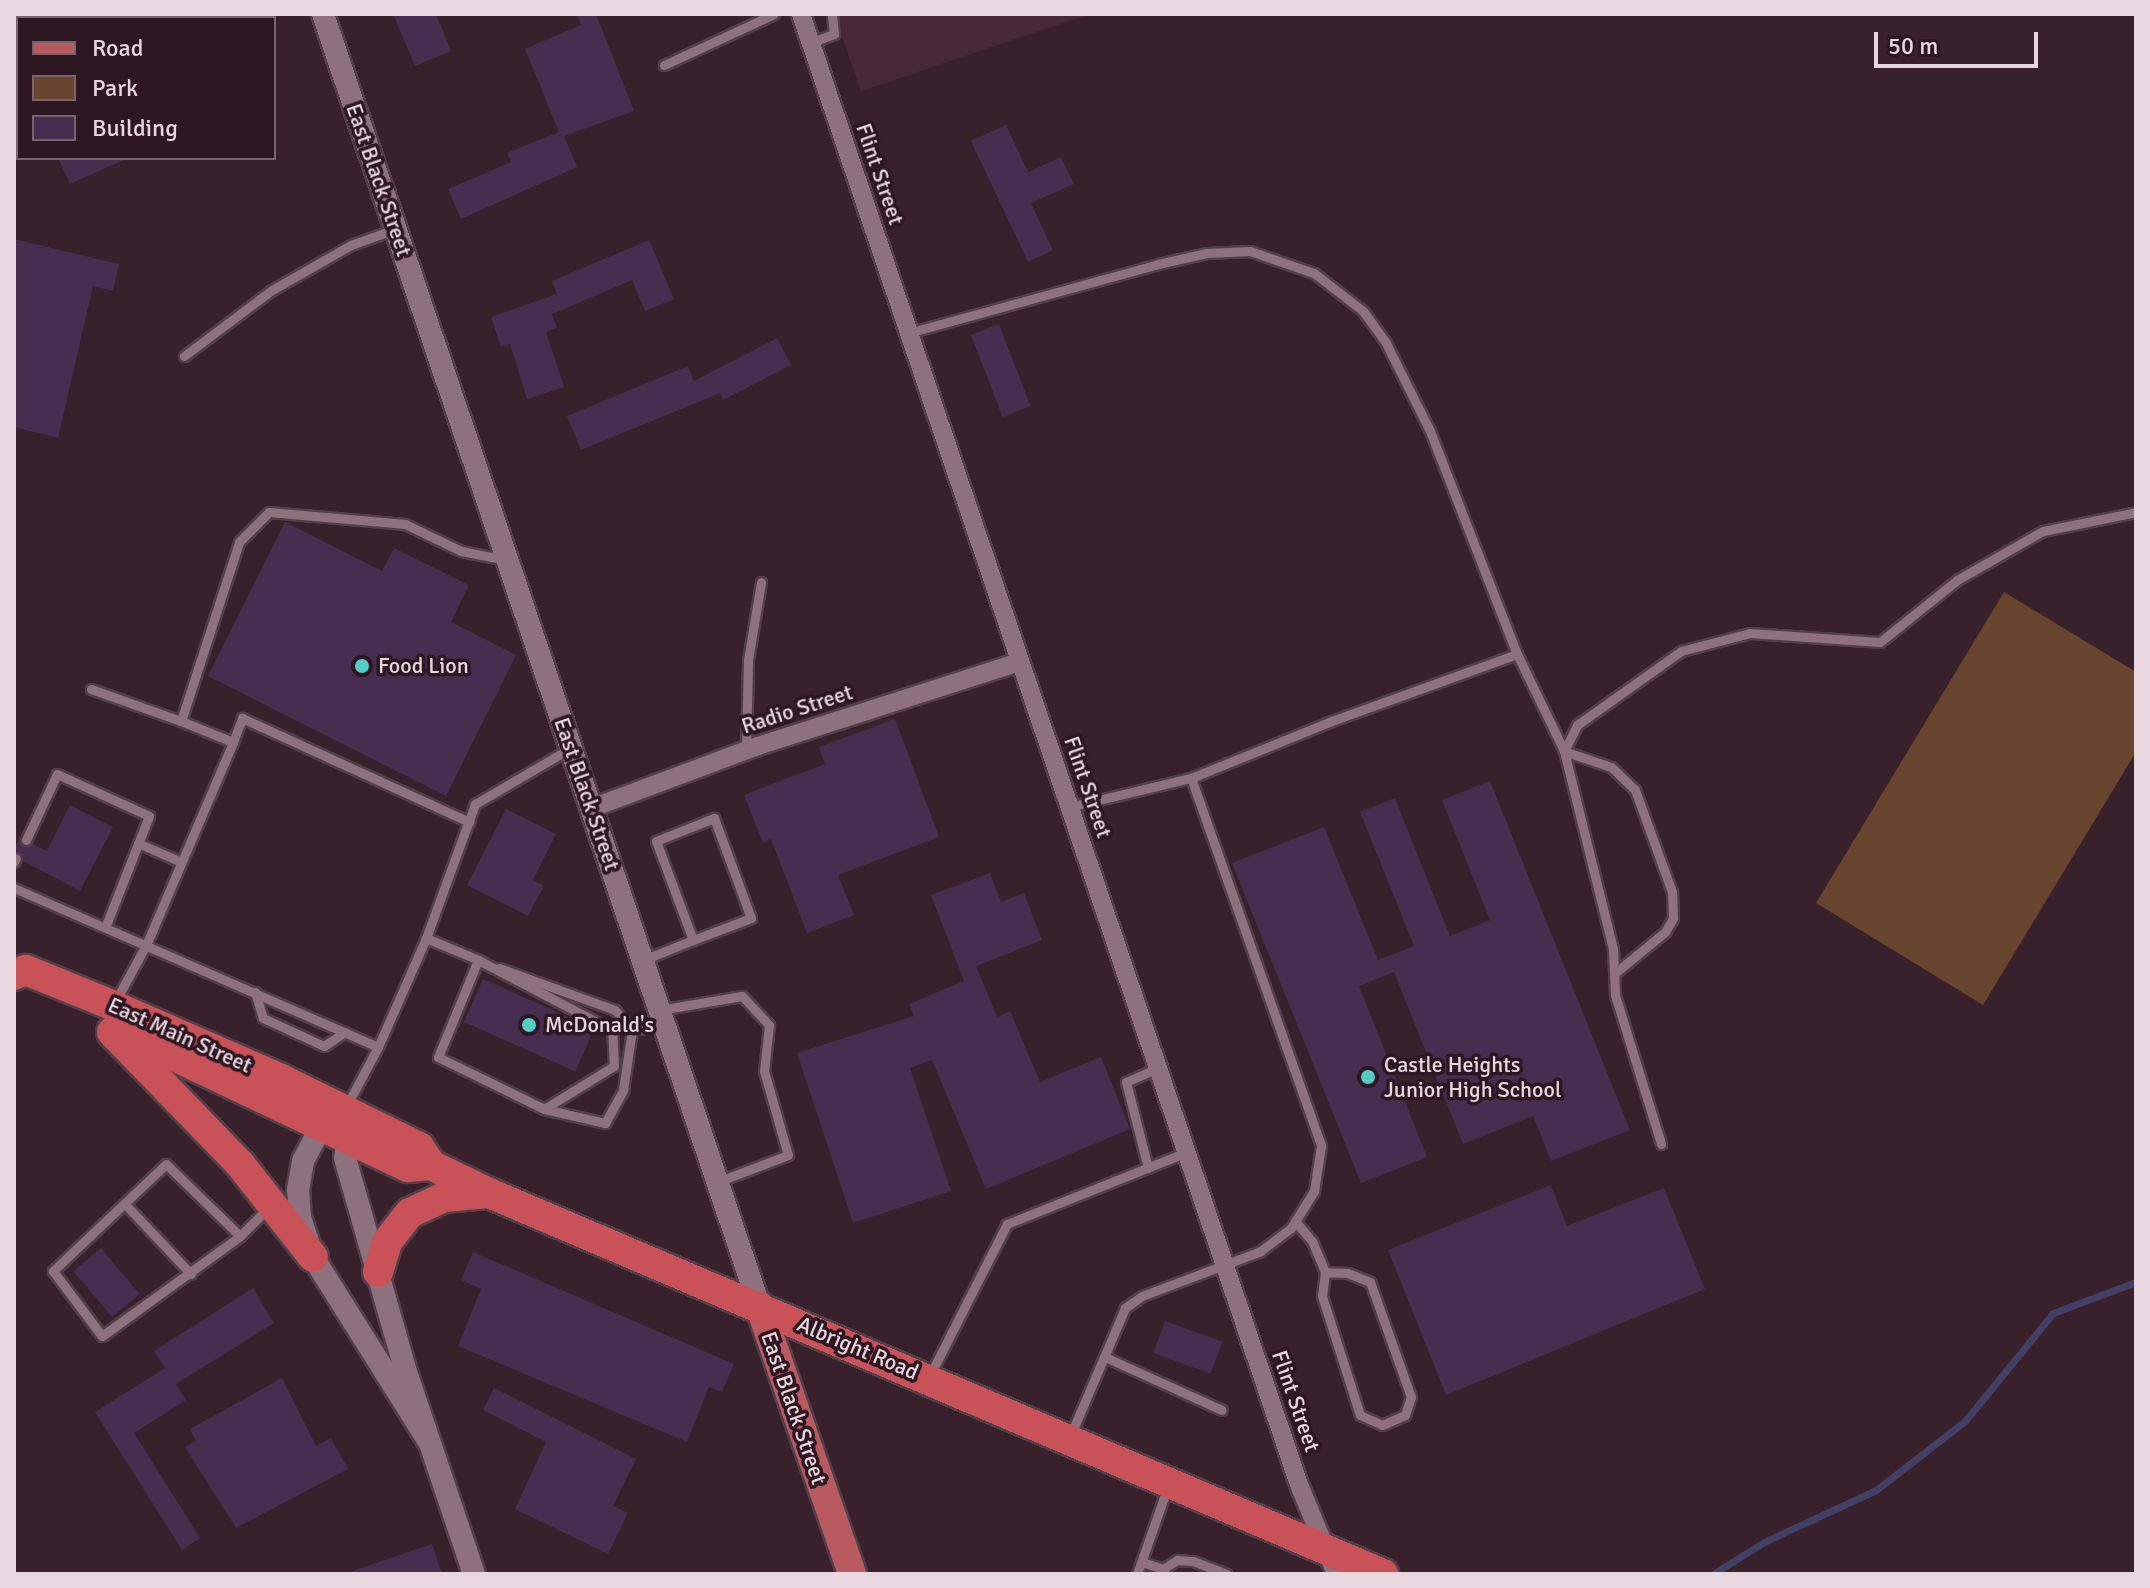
<!DOCTYPE html>
<style>
body{margin:0}
#map{position:relative;width:2150px;height:1588px;overflow:hidden;background:#38212b;font-family:Signika,sans-serif}
div>[style]{position:absolute}
[style*='--x']{left:calc(var(--x)*1px);top:calc(var(--y)*1px);width:calc(var(--w)*1px);rotate:calc(var(--a)*1deg)}
.built>*{inset:0;background:#462836}
.green>*{inset:0;background:#67452e}
.stream>*{height:7px;margin:-3.5px;padding:0 3.5px;transform-origin:3.5px;border-radius:3.5px;background:#434068}
.building>*{inset:0;background:#472d4f;transform-origin:0 0}
.roads{filter:drop-shadow(2px 0 #533f49) drop-shadow(-2px 0 #533f49) drop-shadow(0 2px #533f49) drop-shadow(0 -2px #533f49)}
.service>*{height:9px;margin:-4.5px;padding:0 4.5px;transform-origin:4.5px;border-radius:4.5px;background:#8d717d}
.minor>*{height:18px;margin:-9px;padding:0 9px;transform-origin:9px;border-radius:9px;background:#8d717d}
.tertiary>*{height:22px;margin:-11px;padding:0 11px;transform-origin:11px;border-radius:11px;background:#8d717d}
.primary>*{height:28px;margin:-14px;padding:0 14px;transform-origin:14px;border-radius:14px;background:#b95a61}
.trunk>*{height:30px;margin:-15px;padding:0 15px;transform-origin:15px;border-radius:15px;background:#c85258}
.dots>*{width:22px;height:22px;translate:-50% -50%;box-sizing:border-box;border:4px solid #2d1722;border-radius:50%}
span{translate:-50% -50%;white-space:nowrap;text-align:center;line-height:1.15;-webkit-text-stroke:7px #2d1722;paint-order:stroke}
.street-label{font-size:22px;color:#e8d7de}
.poi-label{font-size:22px;color:#e8d7de}
.left{translate:0 -50%;text-align:left}
.frame{position:absolute;inset:0;border:16px solid #e8d7de;pointer-events:none}
.legend{position:absolute;left:16px;top:16px;width:260px;height:144px;box-sizing:border-box;background:#2d1722;border:2px solid #78646d;margin:0;padding:10px 14px;list-style:none;font-size:24px;color:#e8d7de}
.legend li{display:flex;align-items:center;gap:16px;height:40px}
.legend b{width:40px;border:2px solid #78646d}
.scale{position:absolute;left:1874px;top:32px;width:164px;height:36px;box-sizing:border-box;border:4px solid #e8d7de;border-top:0;padding-left:10px;font-size:24px;line-height:28px;white-space:nowrap;color:#e8d7de;-webkit-text-stroke:6px #2d1722;paint-order:stroke}
</style>
<div id="map">
<div class="built">
<i style="clip-path:polygon(834px 14px,1090px 14px,861px 91px)"></i>
</div>
<div class="green">
<i style="clip-path:polygon(2004px 592px,2136px 672px,2136px 752px,1983px 1005px,1816px 903px)"></i>
</div>
<div class="stream">
<i style="--x:1713;--y:1574;--w:60;--a:-32.1"></i>
<i style="--x:1764;--y:1542;--w:123;--a:-24.9"></i>
<i style="--x:1876;--y:1490;--w:113;--a:-37.8"></i>
<i style="--x:1965;--y:1421;--w:139;--a:-50.8"></i>
<i style="--x:2053;--y:1313;--w:89;--a:-20.5"></i>
</div>
<div class="building">
<i style="clip-path:polygon(393px 14px,436px 14px,451px 51px,415px 66px)"></i>
<i style="clip-path:polygon(577px 14px,596px 14px,634px 111px,564px 136px,577px 167px,461px 219px,448px 189px,511px 162px,507px 153px,559px 132px,525px 49px,581px 25px)"></i>
<i style="clip-path:polygon(1006px 125px,1028px 172px,1061px 157px,1074px 184px,1031px 203px,1053px 250px,1028px 262px,971px 141px)"></i>
<i style="clip-path:polygon(58px 158px,128px 158px,70px 184px)"></i>
<i style="clip-path:polygon(14px 239px,119px 264px,113px 291px,93px 286px,58px 438px,14px 427px)"></i>
<i style="clip-path:polygon(649px 240px,674px 299px,645px 311px,632px 280px,552px 314px,557px 328px,546px 332px,564px 387px,527px 399px,510px 344px,501px 347px,491px 317px,557px 294px,552px 281px)"></i>
<i style="left:999px;top:324px;width:88px;height:30px;rotate:69deg"></i>
<i style="clip-path:polygon(777px 338px,791px 365px,723px 400px,720px 393px,581px 450px,567px 416px,688px 366px,694px 381px)"></i>
<i style="clip-path:polygon(285px 522px,382px 571px,394px 548px,469px 585px,451px 622px,516px 655px,446px 796px,208px 676px)"></i>
<i style="clip-path:polygon(895px 719px,939px 837px,838px 875px,854px 915px,807px 933px,771px 839px,763px 843px,744px 795px,825px 764px,819px 747px)"></i>
<i style="clip-path:polygon(1490px 781px,1630px 1130px,1551px 1161px,1533px 1116px,1463px 1144px,1394px 972px,1359px 986px,1427px 1157px,1361px 1183px,1232px 863px,1324px 827px,1378px 960px,1414px 946px,1360px 812px,1395px 798px,1450px 936px,1490px 920px,1442px 800px)"></i>
<i style="clip-path:polygon(70px 805px,113px 827px,80px 891px,23px 861px,22px 853px,14px 851px,19px 836px,22px 846px,33px 844px,47px 851px)"></i>
<i style="clip-path:polygon(506px 809px,556px 834px,533px 880px,544px 886px,528px 916px,467px 885px)"></i>
<i style="clip-path:polygon(990px 873px,1001px 902px,1024px 893px,1042px 940px,976px 966px,997px 1017px,1010px 1011px,1040px 1082px,1101px 1057px,1130px 1129px,986px 1189px,932px 1060px,910px 1068px,951px 1191px,853px 1223px,797px 1053px,914px 1016px,909px 1004px,964px 981px,931px 895px)"></i>
<i style="left:483px;top:979px;width:122px;height:47px;rotate:24deg"></i>
<i style="clip-path:polygon(1551px 1185px,1567px 1226px,1664px 1188px,1705px 1289px,1446px 1395px,1388px 1250px)"></i>
<i style="left:101px;top:1248px;width:60px;height:36px;rotate:50deg"></i>
<i style="clip-path:polygon(473px 1252px,734px 1364px,722px 1392px,709px 1387px,687px 1442px,458px 1346px,481px 1289px,461px 1280px)"></i>
<i style="clip-path:polygon(253px 1288px,274px 1323px,176px 1384px,186px 1400px,134px 1433px,200px 1538px,182px 1550px,95px 1412px,165px 1368px,154px 1351px)"></i>
<i style="left:1165px;top:1321px;width:61px;height:34px;rotate:20deg"></i>
<i style="clip-path:polygon(282px 1378px,316px 1446px,331px 1438px,348px 1469px,236px 1528px,185px 1447px,196px 1441px,190px 1429px)"></i>
<i style="clip-path:polygon(494px 1388px,636px 1459px,613px 1506px,628px 1513px,608px 1554px,515px 1509px,546px 1442px,483px 1410px)"></i>
<i style="clip-path:polygon(432px 1544px,442px 1574px,352px 1574px,352px 1571px)"></i>
</div>
<div class="roads">
<div class="service">
<i style="--x:810;--y:43;--w:26;--a:-21"></i>
<i style="--x:834;--y:34;--w:20;--a:-96"></i>
<i style="--x:664;--y:65;--w:121;--a:-24.9"></i>
<i style="--x:908;--y:333;--w:259;--a:-15.4"></i>
<i style="--x:1158;--y:264;--w:50;--a:-12.7"></i>
<i style="--x:1207;--y:253;--w:43;--a:-2.7"></i>
<i style="--x:1250;--y:251;--w:68;--a:19"></i>
<i style="--x:1314;--y:273;--w:62;--a:37.8"></i>
<i style="--x:1363;--y:311;--w:39;--a:54"></i>
<i style="--x:1386;--y:343;--w:98;--a:63.4"></i>
<i style="--x:1430;--y:431;--w:239;--a:68.7"></i>
<i style="--x:1517;--y:654;--w:200;--a:160.1"></i>
<i style="--x:1329;--y:722;--w:149;--a:157.9"></i>
<i style="--x:184;--y:356;--w:110;--a:-36.9"></i>
<i style="--x:272;--y:290;--w:91;--a:-29.7"></i>
<i style="--x:351;--y:245;--w:47;--a:-20"></i>
<i style="--x:1517;--y:654;--w:108;--a:64.1"></i>
<i style="--x:1564;--y:751;--w:204;--a:76.1"></i>
<i style="--x:1613;--y:949;--w:46;--a:87.5"></i>
<i style="--x:1615;--y:995;--w:156;--a:72.8"></i>
<i style="--x:91;--y:689;--w:96;--a:19.6"></i>
<i style="--x:233;--y:742;--w:26;--a:-69"></i>
<i style="--x:242;--y:718;--w:250;--a:24.6"></i>
<i style="--x:746;--y:750;--w:90;--a:-88.7"></i>
<i style="--x:748;--y:660;--w:79;--a:-80.5"></i>
<i style="--x:1069;--y:807;--w:125;--a:-13.4"></i>
<i style="--x:1191;--y:778;--w:390;--a:70.5"></i>
<i style="--x:1321;--y:1146;--w:46;--a:98.8"></i>
<i style="--x:1314;--y:1191;--w:44;--a:121.9"></i>
<i style="--x:1291;--y:1228;--w:38;--a:143"></i>
<i style="--x:1261;--y:1251;--w:127;--a:159.3"></i>
<i style="--x:1142;--y:1296;--w:21;--a:145"></i>
<i style="--x:1125;--y:1308;--w:137;--a:113.2"></i>
<i style="--x:26;--y:840;--w:73;--a:-64.8"></i>
<i style="--x:57;--y:774;--w:101;--a:24.5"></i>
<i style="--x:149;--y:816;--w:117;--a:111.5"></i>
<i style="--x:138;--y:843;--w:47;--a:23.8"></i>
<i style="--x:14;--y:862;--w:4;--a:-63"></i>
<i style="--x:14;--y:888;--w:397;--a:23.6"></i>
<i style="--x:426;--y:938;--w:143;--a:-69.9"></i>
<i style="--x:475;--y:804;--w:111;--a:-30.3"></i>
<i style="--x:643;--y:960;--w:54;--a:-21.8"></i>
<i style="--x:693;--y:940;--w:62;--a:-20.8"></i>
<i style="--x:751;--y:918;--w:107;--a:-110.3"></i>
<i style="--x:714;--y:818;--w:62;--a:158.4"></i>
<i style="--x:656;--y:841;--w:106;--a:69.5"></i>
<i style="--x:499;--y:968;--w:123;--a:19.9"></i>
<i style="--x:615;--y:1010;--w:26;--a:50"></i>
<i style="--x:632;--y:1030;--w:31;--a:-9"></i>
<i style="--x:1615;--y:973;--w:65;--a:-39.4"></i>
<i style="--x:1665;--y:932;--w:16;--a:-60"></i>
<i style="--x:1673;--y:918;--w:26;--a:-92"></i>
<i style="--x:1672;--y:892;--w:109;--a:-109.9"></i>
<i style="--x:1635;--y:790;--w:33;--a:-136"></i>
<i style="--x:1611;--y:767;--w:50;--a:-161.2"></i>
<i style="--x:1564;--y:751;--w:29;--a:-63"></i>
<i style="--x:1577;--y:725;--w:128;--a:-35.4"></i>
<i style="--x:1681;--y:651;--w:71;--a:-14.6"></i>
<i style="--x:1750;--y:633;--w:130;--a:4"></i>
<i style="--x:1880;--y:642;--w:99;--a:-38.8"></i>
<i style="--x:1957;--y:580;--w:99;--a:-29.7"></i>
<i style="--x:2043;--y:531;--w:95;--a:-11.5"></i>
<i style="--x:255;--y:992;--w:27;--a:73"></i>
<i style="--x:263;--y:1018;--w:67;--a:24.7"></i>
<i style="--x:324;--y:1046;--w:25;--a:-34"></i>
<i style="--x:115;--y:1002;--w:67;--a:-61.5"></i>
<i style="--x:147;--y:943;--w:219;--a:-66.8"></i>
<i style="--x:233;--y:742;--w:56;--a:-158"></i>
<i style="--x:181;--y:721;--w:188;--a:-72"></i>
<i style="--x:239;--y:542;--w:42;--a:-45"></i>
<i style="--x:269;--y:512;--w:137;--a:5"></i>
<i style="--x:405;--y:524;--w:62;--a:25.7"></i>
<i style="--x:461;--y:551;--w:47;--a:11.1"></i>
<i style="--x:659;--y:1010;--w:84;--a:-9.6"></i>
<i style="--x:742;--y:996;--w:40;--a:47"></i>
<i style="--x:769;--y:1025;--w:46;--a:96.2"></i>
<i style="--x:764;--y:1071;--w:87;--a:74.1"></i>
<i style="--x:788;--y:1155;--w:76;--a:159.2"></i>
<i style="--x:347;--y:1105;--w:66;--a:-61.9"></i>
<i style="--x:378;--y:1047;--w:119;--a:-66.2"></i>
<i style="--x:426;--y:938;--w:60;--a:22.7"></i>
<i style="--x:544;--y:1109;--w:82;--a:-31.6"></i>
<i style="--x:614;--y:1066;--w:36;--a:-93"></i>
<i style="--x:612;--y:1030;--w:151;--a:-152.4"></i>
<i style="--x:478;--y:960;--w:105;--a:112.4"></i>
<i style="--x:438;--y:1057;--w:118;--a:26.1"></i>
<i style="--x:544;--y:1109;--w:63;--a:12.9"></i>
<i style="--x:605;--y:1123;--w:38;--a:-61"></i>
<i style="--x:623;--y:1090;--w:61;--a:-81.5"></i>
<i style="--x:1148;--y:1168;--w:89;--a:-104.3"></i>
<i style="--x:1126;--y:1082;--w:35;--a:-24"></i>
<i style="--x:125;--y:1204;--w:96;--a:46.7"></i>
<i style="--x:1295;--y:1221;--w:26;--a:50"></i>
<i style="--x:1312;--y:1241;--w:34;--a:67"></i>
<i style="--x:1325;--y:1272;--w:24;--a:97"></i>
<i style="--x:1322;--y:1296;--w:125;--a:72.3"></i>
<i style="--x:1360;--y:1415;--w:24;--a:24"></i>
<i style="--x:1382;--y:1425;--w:25;--a:-23"></i>
<i style="--x:1405;--y:1415;--w:19;--a:-72"></i>
<i style="--x:1411;--y:1397;--w:122;--a:-109.6"></i>
<i style="--x:1370;--y:1282;--w:24;--a:-158"></i>
<i style="--x:1348;--y:1273;--w:23;--a:-178"></i>
<i style="--x:240;--y:1236;--w:103;--a:-135.8"></i>
<i style="--x:166;--y:1164;--w:156;--a:136.6"></i>
<i style="--x:53;--y:1271;--w:81;--a:53"></i>
<i style="--x:102;--y:1336;--w:170;--a:-35.9"></i>
<i style="--x:240;--y:1236;--w:42;--a:-45"></i>
<i style="--x:1105;--y:1357;--w:128;--a:24.4"></i>
<i style="--x:930;--y:1375;--w:169;--a:-63"></i>
<i style="--x:1007;--y:1224;--w:194;--a:-21.8"></i>
<i style="--x:1142;--y:1562;--w:22;--a:18"></i>
<i style="--x:1137;--y:1574;--w:90;--a:-70.6"></i>
<i style="--x:1165;--y:1574;--w:5;--a:-112"></i>
<i style="--x:1163;--y:1569;--w:17;--a:-33"></i>
<i style="--x:1177;--y:1560;--w:16;--a:4"></i>
<i style="--x:1193;--y:1561;--w:36;--a:21"></i>
</div>
<div class="minor">
<i style="--x:801;--y:14;--w:1555;--a:71.29"></i>
<i style="--x:1300;--y:1487;--w:94;--a:67.5"></i>
<i style="--x:592;--y:808;--w:177;--a:-20.5"></i>
<i style="--x:758;--y:746;--w:275;--a:-17.8"></i>
</div>
<div class="tertiary">
<i style="--x:323;--y:14;--w:1363;--a:71.34"></i>
<i style="--x:429;--y:1442;--w:218;--a:-122.1"></i>
<i style="--x:313;--y:1257;--w:42;--a:-108"></i>
<i style="--x:300;--y:1217;--w:27;--a:-94"></i>
<i style="--x:298;--y:1190;--w:29;--a:-80"></i>
<i style="--x:303;--y:1161;--w:40;--a:-62"></i>
<i style="--x:322;--y:1126;--w:26;--a:-36"></i>
<i style="--x:343;--y:1111;--w:28;--a:80"></i>
<i style="--x:348;--y:1139;--w:19;--a:99"></i>
<i style="--x:345;--y:1158;--w:219;--a:74.1"></i>
<i style="--x:405;--y:1369;--w:216;--a:71.4"></i>
</div>
<div class="primary">
<i style="--x:759;--y:1305;--w:285;--a:70.9"></i>
</div>
<div class="trunk">
<i style="--x:14;--y:975;--w:13;--a:-23"></i>
<i style="--x:26;--y:970;--w:95;--a:22.2"></i>
<i style="--x:114;--y:1006;--w:182;--a:23.6"></i>
<i style="--x:281;--y:1079;--w:154;--a:26.2"></i>
<i style="--x:419;--y:1147;--w:22;--a:56"></i>
<i style="--x:431;--y:1165;--w:64;--a:25.8"></i>
<i style="--x:489;--y:1193;--w:972;--a:23.08"></i>
<i style="--x:117;--y:1029;--w:322;--a:25.4"></i>
<i style="--x:408;--y:1167;--w:23;--a:-5"></i>
<i style="--x:112;--y:1032;--w:184;--a:45.9"></i>
<i style="--x:240;--y:1164;--w:118;--a:51.9"></i>
<i style="--x:378;--y:1272;--w:31;--a:-73"></i>
<i style="--x:387;--y:1242;--w:37;--a:-52"></i>
<i style="--x:410;--y:1213;--w:38;--a:-25"></i>
<i style="--x:445;--y:1197;--w:43;--a:-5.3"></i>
</div>
</div>
<div class="dots">
<i style="left:362px;top:666px;background:#54cdc7"></i>
<i style="left:529px;top:1025px;background:#54cdc7"></i>
<i style="left:1368px;top:1077px;background:#54cdc7"></i>
</div>
<div class="street-label">
<span style="left:880px;top:174px;rotate:71deg">Flint Street</span>
<span style="left:379px;top:180px;rotate:71deg">East Black Street</span>
<span style="left:797px;top:709px;rotate:-18deg">Radio Street</span>
<span style="left:1088px;top:787px;rotate:71deg">Flint Street</span>
<span style="left:587px;top:794px;rotate:71deg">East Black Street</span>
<span style="left:180px;top:1035px;rotate:24deg">East Main Street</span>
<span style="left:858px;top:1348px;rotate:23deg">Albright Road</span>
<span style="left:1296px;top:1401px;rotate:71deg">Flint Street</span>
<span style="left:794px;top:1408px;rotate:71deg">East Black Street</span>
</div>
<div class="poi-label">
<span class="left" style="left:378px;top:666px">Food Lion</span>
<span class="left" style="left:545px;top:1025px">McDonald's</span>
<span class="left" style="left:1384px;top:1077px">Castle Heights<br>Junior High School</span>
</div>
<div class="frame"></div>
<ul class="legend">
<li><b style="height:10px;background:#b95a61"></b>Road</li>
<li><b style="height:22px;background:#67452e"></b>Park</li>
<li><b style="height:22px;background:#472d4f"></b>Building</li>
</ul>
<div class="scale">50 m</div>
</div>
